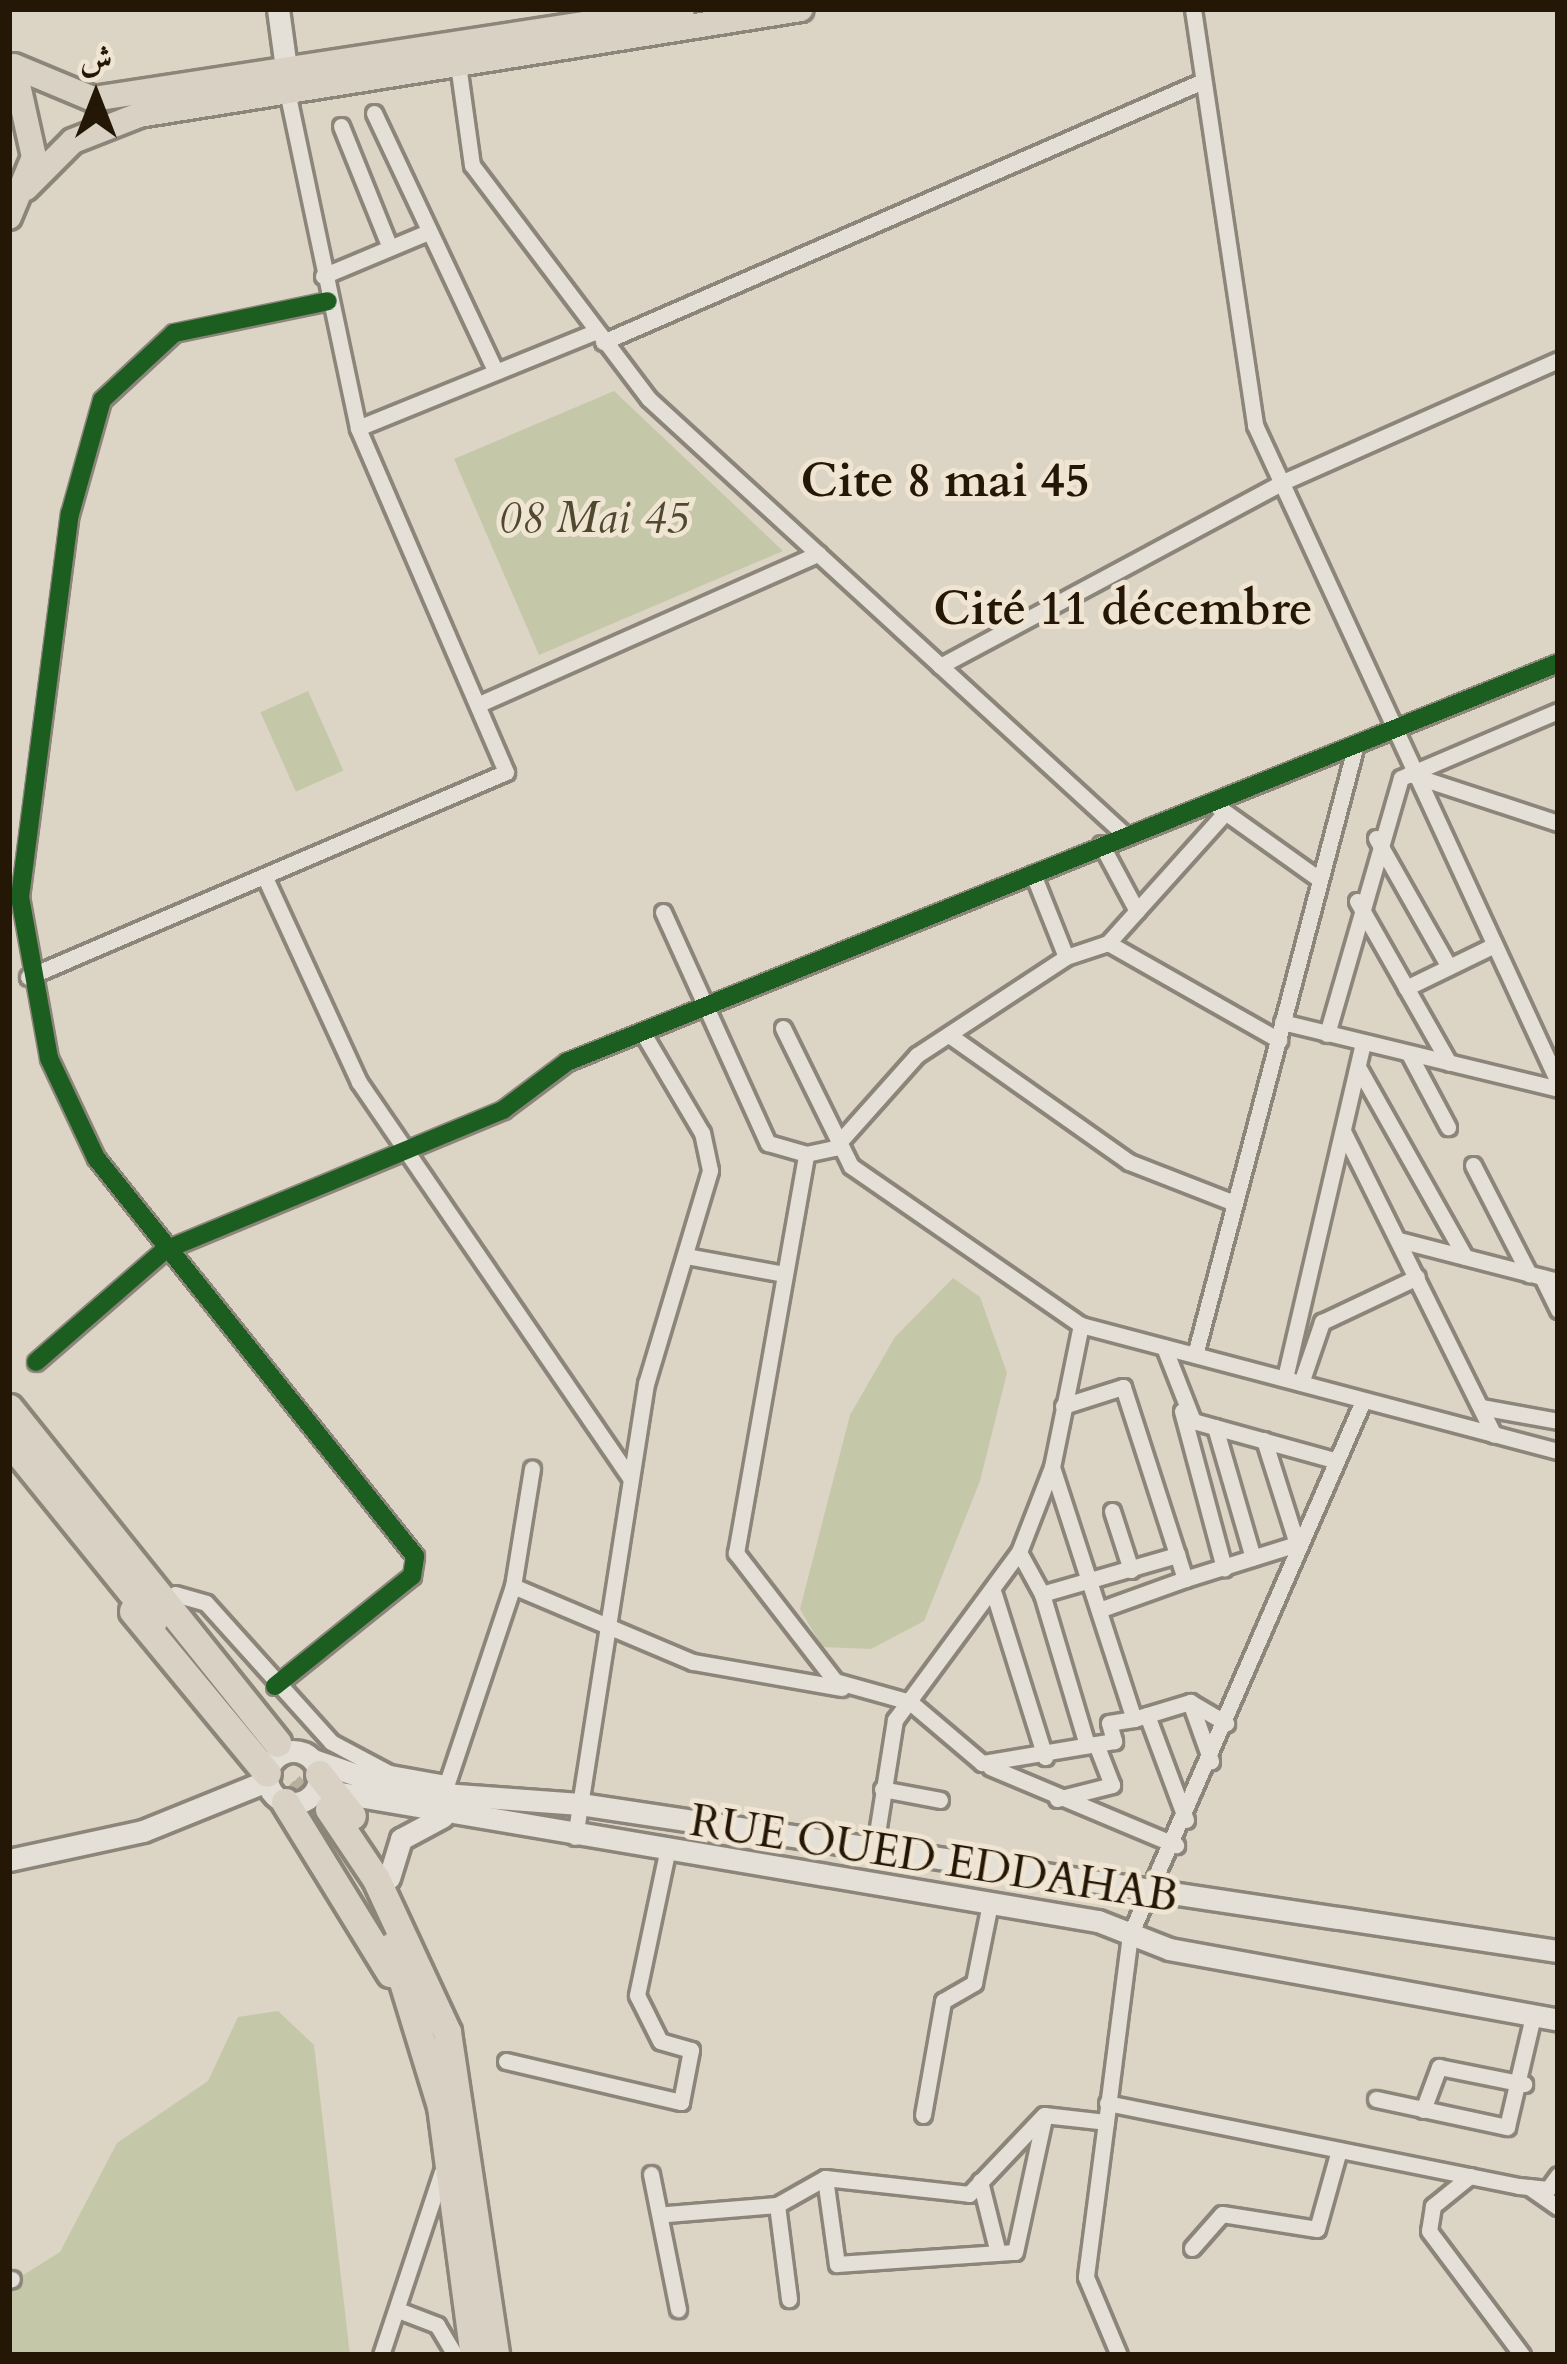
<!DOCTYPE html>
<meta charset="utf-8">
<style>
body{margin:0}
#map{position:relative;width:1567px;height:2364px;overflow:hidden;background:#dcd4c4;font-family:Cardo,Amiri,serif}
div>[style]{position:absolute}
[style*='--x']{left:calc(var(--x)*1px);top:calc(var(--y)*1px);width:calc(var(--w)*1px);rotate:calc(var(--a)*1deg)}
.green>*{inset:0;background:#c5c8a8;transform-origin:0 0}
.highway-tunnel>*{height:27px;margin-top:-13.5px;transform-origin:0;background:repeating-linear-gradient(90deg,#b7ae9e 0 27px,transparent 0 41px)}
.roads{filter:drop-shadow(3px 0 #8c857a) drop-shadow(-3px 0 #8c857a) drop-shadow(0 3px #8c857a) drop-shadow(0 -3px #8c857a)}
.street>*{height:15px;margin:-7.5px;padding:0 7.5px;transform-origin:7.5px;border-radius:7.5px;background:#e4e0d8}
.secondary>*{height:21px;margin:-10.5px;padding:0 10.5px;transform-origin:10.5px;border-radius:10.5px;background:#e4e0d8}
.secondary>.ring{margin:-10.5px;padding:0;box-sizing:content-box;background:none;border:21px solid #e4e0d8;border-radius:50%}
.primary>*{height:24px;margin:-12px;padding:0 12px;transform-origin:12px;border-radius:12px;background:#d9d1c3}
.highway>*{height:27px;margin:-13.5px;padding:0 13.5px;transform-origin:13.5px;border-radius:13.5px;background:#d9d1c3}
.cycleway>*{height:18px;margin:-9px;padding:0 9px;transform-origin:9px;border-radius:9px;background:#1b5e20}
span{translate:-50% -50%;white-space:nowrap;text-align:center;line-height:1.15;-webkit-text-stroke:10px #efe5d2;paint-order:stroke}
.park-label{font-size:45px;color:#504930;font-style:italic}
.street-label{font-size:45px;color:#251706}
.neighbourhood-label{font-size:48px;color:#251706;font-weight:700}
.frame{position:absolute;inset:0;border:12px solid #251706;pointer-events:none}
.north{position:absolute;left:36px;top:36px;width:120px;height:120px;-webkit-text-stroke:9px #efe5d2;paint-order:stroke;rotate:0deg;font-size:33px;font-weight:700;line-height:48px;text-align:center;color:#251706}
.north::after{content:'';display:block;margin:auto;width:42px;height:54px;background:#251706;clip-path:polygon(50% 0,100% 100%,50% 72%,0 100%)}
</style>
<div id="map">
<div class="green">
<i style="clip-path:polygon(614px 391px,783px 551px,539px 655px,454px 459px)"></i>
<i style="left:308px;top:691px;width:87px;height:52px;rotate:66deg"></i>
<i style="clip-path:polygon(953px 1278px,980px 1297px,1007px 1373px,980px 1481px,924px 1621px,871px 1649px,822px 1647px,800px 1609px,850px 1415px,895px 1337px)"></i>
<i style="clip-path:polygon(278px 2011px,314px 2045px,350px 2355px,9px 2355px,9px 2284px,60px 2252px,117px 2143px,208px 2081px,238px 2017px)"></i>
</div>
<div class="highway-tunnel">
<i style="--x:263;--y:1753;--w:85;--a:49.8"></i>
</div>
<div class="roads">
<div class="street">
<i style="--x:1193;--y:9;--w:421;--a:81.5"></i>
<i style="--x:1255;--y:425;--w:724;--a:65.24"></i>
<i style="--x:457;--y:57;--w:109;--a:82.1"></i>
<i style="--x:472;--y:165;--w:293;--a:52.9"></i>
<i style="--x:649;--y:399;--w:644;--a:42.48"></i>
<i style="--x:374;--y:113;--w:286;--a:64.8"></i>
<i style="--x:341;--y:126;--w:131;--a:68.1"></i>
<i style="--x:323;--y:276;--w:112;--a:-22.7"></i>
<i style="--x:603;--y:342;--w:654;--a:-23.51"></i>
<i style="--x:358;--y:428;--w:256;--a:-22.1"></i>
<i style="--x:940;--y:666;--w:391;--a:-28.2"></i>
<i style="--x:1285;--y:481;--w:299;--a:-23.9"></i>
<i style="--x:479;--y:704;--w:371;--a:-23.9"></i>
<i style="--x:1409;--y:774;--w:157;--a:18.2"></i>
<i style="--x:1218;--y:807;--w:124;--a:35.5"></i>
<i style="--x:1376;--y:838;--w:148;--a:60.5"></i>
<i style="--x:1101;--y:844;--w:76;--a:61.8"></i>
<i style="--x:1033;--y:874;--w:89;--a:68.3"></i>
<i style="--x:267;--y:882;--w:220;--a:65.3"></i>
<i style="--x:359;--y:1082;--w:478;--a:55.6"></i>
<i style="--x:1357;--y:901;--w:186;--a:60.4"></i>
<i style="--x:663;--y:912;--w:254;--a:65.6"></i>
<i style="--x:768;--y:1143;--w:40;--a:16"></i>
<i style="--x:1108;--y:943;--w:197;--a:29.6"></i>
<i style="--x:28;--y:977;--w:520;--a:-23.21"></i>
<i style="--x:506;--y:772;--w:374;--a:-113.3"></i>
<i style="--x:358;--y:428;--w:350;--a:-101.9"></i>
<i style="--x:1406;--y:988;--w:96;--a:-26"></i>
<i style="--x:1282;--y:1022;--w:284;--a:13.6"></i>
<i style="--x:783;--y:1028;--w:154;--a:63.8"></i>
<i style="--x:851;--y:1166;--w:280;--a:34.7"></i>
<i style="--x:1081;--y:1325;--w:493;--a:14.8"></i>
<i style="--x:1327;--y:1034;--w:266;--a:-73.9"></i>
<i style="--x:1401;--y:778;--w:171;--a:-23.1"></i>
<i style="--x:949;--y:1035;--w:220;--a:35.2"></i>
<i style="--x:1129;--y:1162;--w:113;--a:21.3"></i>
<i style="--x:1409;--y:1054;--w:83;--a:61.9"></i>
<i style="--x:1358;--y:1067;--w:218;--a:60.6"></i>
<i style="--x:1343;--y:1131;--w:339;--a:63.6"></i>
<i style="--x:1473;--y:1165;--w:123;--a:62.8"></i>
<i style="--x:1399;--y:1240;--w:164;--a:14.5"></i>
<i style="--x:686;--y:1256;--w:100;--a:10.4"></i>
<i style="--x:1542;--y:1277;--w:37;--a:64"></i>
<i style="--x:1164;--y:1347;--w:79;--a:68.6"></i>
<i style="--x:1193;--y:1421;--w:149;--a:15.5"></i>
<i style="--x:1195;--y:1355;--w:624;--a:-75.23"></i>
<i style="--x:36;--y:1362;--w:171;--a:-41"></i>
<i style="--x:165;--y:1250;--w:366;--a:-22.5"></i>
<i style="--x:503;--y:1110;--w:80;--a:-36.9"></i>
<i style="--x:567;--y:1062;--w:1068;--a:-21.93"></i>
<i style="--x:1285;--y:1378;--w:344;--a:-76.9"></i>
<i style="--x:1301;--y:1383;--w:65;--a:-71"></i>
<i style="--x:1322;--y:1322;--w:105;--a:-25.3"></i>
<i style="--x:1063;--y:1406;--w:63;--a:-17.6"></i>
<i style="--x:1123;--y:1387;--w:202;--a:72.1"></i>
<i style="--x:1185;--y:1579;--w:117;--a:-17.4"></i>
<i style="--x:1297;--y:1544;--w:109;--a:-107.6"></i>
<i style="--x:1481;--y:1407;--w:78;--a:10.3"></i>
<i style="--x:1182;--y:1411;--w:163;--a:75"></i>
<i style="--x:1215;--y:1427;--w:136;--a:73.8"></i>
<i style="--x:1052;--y:1467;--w:265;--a:72"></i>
<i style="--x:1134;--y:1719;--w:59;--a:-16.9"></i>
<i style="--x:1190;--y:1702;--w:42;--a:30.3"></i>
<i style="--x:1112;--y:1511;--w:62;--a:72.1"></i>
<i style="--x:1019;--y:1552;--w:48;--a:61.3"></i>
<i style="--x:1042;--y:1594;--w:141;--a:-16.1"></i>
<i style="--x:513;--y:1586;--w:119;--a:-80.8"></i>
<i style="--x:175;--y:1594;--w:32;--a:16"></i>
<i style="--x:206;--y:1603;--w:187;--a:48"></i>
<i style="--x:331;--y:1742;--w:66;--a:28.1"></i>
<i style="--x:389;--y:1773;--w:58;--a:10"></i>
<i style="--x:994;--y:1594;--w:171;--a:72.6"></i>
<i style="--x:1042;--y:1594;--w:158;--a:73.4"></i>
<i style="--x:1099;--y:1610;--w:91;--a:-19.8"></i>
<i style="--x:275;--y:1686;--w:176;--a:-38.8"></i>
<i style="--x:412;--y:1576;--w:20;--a:-81"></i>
<i style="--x:415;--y:1556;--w:510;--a:-128.71"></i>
<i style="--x:96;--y:1158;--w:110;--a:-115.2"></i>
<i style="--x:49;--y:1058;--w:164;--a:-100.2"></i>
<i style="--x:20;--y:897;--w:386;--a:-82.6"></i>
<i style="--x:70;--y:514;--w:118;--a:-74.3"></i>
<i style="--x:102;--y:400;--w:98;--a:-42.9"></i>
<i style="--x:174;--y:333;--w:157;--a:-11.7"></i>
<i style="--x:1190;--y:1702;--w:63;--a:70.4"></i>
<i style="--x:1147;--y:1715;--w:112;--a:69.6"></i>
<i style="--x:1134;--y:1719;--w:25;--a:171"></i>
<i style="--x:1109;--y:1723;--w:19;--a:74"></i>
<i style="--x:1114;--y:1741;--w:134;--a:170.5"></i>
<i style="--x:982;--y:1763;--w:94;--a:-139.7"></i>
<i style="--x:910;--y:1702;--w:78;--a:-164.4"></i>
<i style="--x:835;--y:1681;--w:162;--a:-127.7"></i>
<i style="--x:736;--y:1553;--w:405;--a:-80"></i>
<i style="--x:806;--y:1154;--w:29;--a:-12"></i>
<i style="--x:834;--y:1148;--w:125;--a:-48.3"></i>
<i style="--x:917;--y:1055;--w:178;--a:-33.3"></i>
<i style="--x:1066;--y:957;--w:44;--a:-18.4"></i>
<i style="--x:1108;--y:943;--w:171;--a:-48.1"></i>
<i style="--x:990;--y:1767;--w:202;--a:22.8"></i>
<i style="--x:882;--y:1789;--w:59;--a:10.7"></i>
<i style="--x:443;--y:1795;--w:220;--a:-71.5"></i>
<i style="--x:513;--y:1586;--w:195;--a:22.9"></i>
<i style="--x:693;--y:1662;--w:151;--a:9.9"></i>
<i style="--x:1057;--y:1799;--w:57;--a:-14.3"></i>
<i style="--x:1112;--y:1785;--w:44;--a:-111.3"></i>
<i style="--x:575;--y:1837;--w:459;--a:-81.1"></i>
<i style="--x:646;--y:1384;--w:223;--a:-73.3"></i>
<i style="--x:710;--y:1170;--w:38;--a:-102"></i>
<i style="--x:702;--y:1133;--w:114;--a:-120.6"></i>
<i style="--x:875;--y:1846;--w:128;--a:-81"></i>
<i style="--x:895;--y:1720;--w:209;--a:-53.6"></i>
<i style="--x:1019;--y:1552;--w:91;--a:-68.8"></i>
<i style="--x:1052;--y:1467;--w:145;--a:-78.5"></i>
<i style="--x:506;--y:2061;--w:180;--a:13.2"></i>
<i style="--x:681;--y:2102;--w:53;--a:-79.1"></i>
<i style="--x:691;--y:2050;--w:32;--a:-164"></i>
<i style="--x:660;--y:2041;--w:51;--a:-116.6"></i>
<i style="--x:637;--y:1995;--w:145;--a:-78.1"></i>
<i style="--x:1376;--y:2099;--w:134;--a:12.1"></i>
<i style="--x:1507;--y:2127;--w:114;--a:-76.8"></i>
<i style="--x:1107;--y:2103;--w:420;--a:11.4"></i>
<i style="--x:1519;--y:2186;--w:29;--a:6"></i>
<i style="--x:1548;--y:2189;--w:17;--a:-54"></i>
<i style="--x:1423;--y:2110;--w:46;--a:-69.6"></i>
<i style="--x:1439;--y:2067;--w:87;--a:11.3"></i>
<i style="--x:923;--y:2115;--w:116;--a:-80"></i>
<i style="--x:943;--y:2001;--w:36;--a:-30"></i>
<i style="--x:974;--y:1983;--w:81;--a:-78.6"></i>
<i style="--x:1106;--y:2122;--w:156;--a:97.4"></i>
<i style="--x:1086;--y:2277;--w:85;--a:67.1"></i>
<i style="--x:651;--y:2174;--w:138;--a:78.7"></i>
<i style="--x:1470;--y:2176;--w:48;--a:141"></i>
<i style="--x:1433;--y:2206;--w:25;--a:99"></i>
<i style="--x:1429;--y:2231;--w:155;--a:53.1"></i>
<i style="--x:825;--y:2178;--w:87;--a:82.1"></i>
<i style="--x:837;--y:2264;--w:178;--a:-3.9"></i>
<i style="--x:1015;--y:2252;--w:137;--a:-77.8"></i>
<i style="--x:980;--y:2181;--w:74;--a:76"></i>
<i style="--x:1529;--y:2187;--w:35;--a:35"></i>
<i style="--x:777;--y:2205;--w:95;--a:82.7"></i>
<i style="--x:667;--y:2214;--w:110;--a:-4.7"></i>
<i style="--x:777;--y:2205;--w:55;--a:-29.4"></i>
<i style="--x:825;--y:2178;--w:145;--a:6.3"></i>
<i style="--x:969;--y:2194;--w:109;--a:-46.5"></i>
<i style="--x:1044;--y:2115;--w:62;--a:6.4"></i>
<i style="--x:1106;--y:2122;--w:189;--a:-82.7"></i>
<i style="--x:1130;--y:1935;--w:583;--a:-66.43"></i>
<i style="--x:1192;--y:2248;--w:45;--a:-48.6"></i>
<i style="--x:1222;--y:2214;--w:96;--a:9"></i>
<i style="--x:1317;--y:2229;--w:82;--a:-74.4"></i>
<i style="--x:9;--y:2280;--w:3;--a:-18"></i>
<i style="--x:398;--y:2310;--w:42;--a:21"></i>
<i style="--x:437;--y:2325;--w:35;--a:59"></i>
<i style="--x:381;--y:2355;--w:193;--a:-71.6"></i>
</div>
<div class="secondary">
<i style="--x:278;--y:9;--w:60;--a:82.3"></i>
<i class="ring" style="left:267px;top:1751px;width:31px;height:31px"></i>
<i style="--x:313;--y:1760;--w:95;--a:19"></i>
<i style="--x:403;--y:1791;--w:177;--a:4.2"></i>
<i style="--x:580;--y:1804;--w:989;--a:8.55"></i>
<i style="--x:329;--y:1791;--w:780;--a:9.6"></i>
<i style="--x:1098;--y:1921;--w:76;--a:21.5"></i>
<i style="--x:1169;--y:1949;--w:395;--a:10.3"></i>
<i style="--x:9;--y:1860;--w:137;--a:-12.2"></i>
<i style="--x:143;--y:1831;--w:134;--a:-22"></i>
<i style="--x:389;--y:1878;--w:41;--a:-72.9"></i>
<i style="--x:401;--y:1839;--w:47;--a:-28.2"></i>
</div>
<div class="primary">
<i style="--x:14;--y:66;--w:86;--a:22.7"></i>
<i style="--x:93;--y:99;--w:596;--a:-8.69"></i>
<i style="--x:26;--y:188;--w:66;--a:-45"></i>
<i style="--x:73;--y:141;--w:71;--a:-21.5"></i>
<i style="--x:139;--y:115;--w:670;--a:-9.1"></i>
<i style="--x:9;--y:217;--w:65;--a:-67.4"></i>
<i style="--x:34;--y:157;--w:92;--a:-102.5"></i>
</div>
<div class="highway">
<i style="--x:9;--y:1408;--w:429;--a:51.3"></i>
<i style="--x:9;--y:1441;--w:230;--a:51"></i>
<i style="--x:133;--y:1611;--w:210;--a:50.4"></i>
<i style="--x:319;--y:1774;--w:53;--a:51.8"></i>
<i style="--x:285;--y:1802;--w:201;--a:58.4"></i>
<i style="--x:329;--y:1809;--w:84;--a:56.1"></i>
<i style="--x:376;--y:1879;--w:169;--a:65.1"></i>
<i style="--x:447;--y:2032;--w:327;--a:81.5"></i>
<i style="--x:392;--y:1946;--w:167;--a:73"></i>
<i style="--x:441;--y:2106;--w:251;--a:82.5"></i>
</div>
</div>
<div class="cycleway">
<i style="--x:36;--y:1362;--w:171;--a:-41"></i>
<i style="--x:165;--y:1250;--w:366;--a:-22.5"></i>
<i style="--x:503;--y:1110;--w:80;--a:-36.9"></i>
<i style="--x:567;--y:1062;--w:1068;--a:-21.93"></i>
<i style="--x:275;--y:1686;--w:176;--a:-38.8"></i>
<i style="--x:412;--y:1576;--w:20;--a:-81"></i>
<i style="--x:415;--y:1556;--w:510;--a:-128.71"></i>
<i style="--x:96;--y:1158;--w:110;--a:-115.2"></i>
<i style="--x:49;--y:1058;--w:164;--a:-100.2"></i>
<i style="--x:20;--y:897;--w:386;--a:-82.6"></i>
<i style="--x:70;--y:514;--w:118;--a:-74.3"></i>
<i style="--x:102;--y:400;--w:98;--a:-42.9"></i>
<i style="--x:174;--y:333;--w:157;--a:-11.7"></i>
</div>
<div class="park-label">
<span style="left:593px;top:518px">08 Mai 45</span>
</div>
<div class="street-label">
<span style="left:934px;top:1859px;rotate:9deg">RUE OUED EDDAHAB</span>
</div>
<div class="neighbourhood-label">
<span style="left:945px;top:481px">Cite 8 mai 45</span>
<span style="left:1123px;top:609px">Cité 11 décembre</span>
</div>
<div class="frame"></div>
<div class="north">ش</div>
</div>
